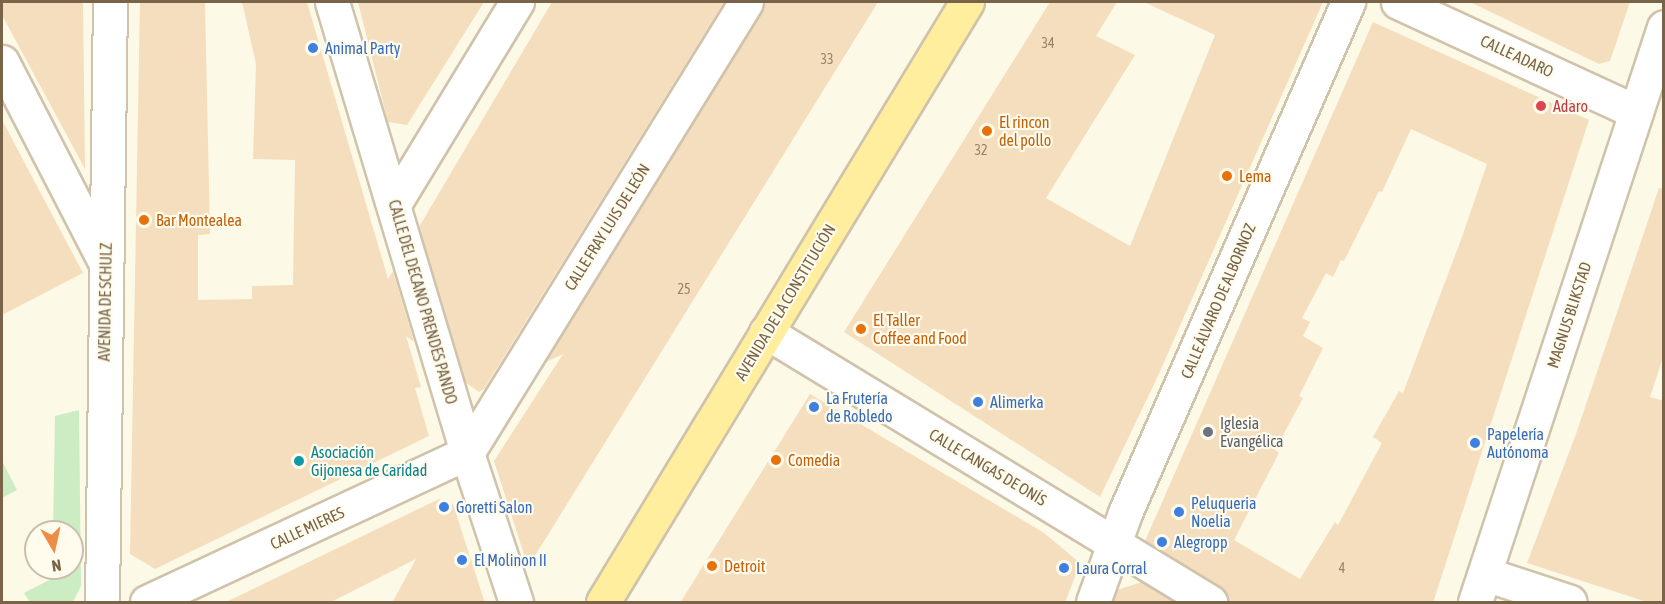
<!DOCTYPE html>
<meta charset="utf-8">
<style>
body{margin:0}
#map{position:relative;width:1665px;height:604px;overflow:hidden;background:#fdf9e7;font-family:"Asap Condensed",sans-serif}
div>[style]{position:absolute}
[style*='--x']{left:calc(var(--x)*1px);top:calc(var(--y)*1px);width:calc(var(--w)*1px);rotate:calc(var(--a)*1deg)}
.green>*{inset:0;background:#ccecc4}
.building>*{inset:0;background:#f4debd}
.roads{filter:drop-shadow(2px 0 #d0c3ab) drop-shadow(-2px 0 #d0c3ab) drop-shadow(0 2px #d0c3ab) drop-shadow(0 -2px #d0c3ab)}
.minor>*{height:33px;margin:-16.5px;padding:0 16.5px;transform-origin:16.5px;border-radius:16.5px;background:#fff}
.major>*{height:33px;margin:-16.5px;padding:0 16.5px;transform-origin:16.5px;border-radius:16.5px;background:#ffee9d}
.dots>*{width:16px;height:16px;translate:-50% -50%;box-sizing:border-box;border:3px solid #fffcee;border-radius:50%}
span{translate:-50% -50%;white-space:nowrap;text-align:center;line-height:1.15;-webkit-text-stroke:4.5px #fffcee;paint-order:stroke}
.number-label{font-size:14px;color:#988266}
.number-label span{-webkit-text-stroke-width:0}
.shop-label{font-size:16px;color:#366cbe}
.left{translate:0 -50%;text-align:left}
.street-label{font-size:16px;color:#796449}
.health-label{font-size:16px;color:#be3a42}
.food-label{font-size:16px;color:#c56008}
.worship-label{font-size:16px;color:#5b616d}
.culture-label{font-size:16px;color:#0d838f}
.frame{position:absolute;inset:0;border:3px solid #796449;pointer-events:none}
.north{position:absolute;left:24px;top:520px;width:60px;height:60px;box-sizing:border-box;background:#fffcee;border:2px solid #c9bfac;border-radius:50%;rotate:171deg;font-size:16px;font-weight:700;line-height:24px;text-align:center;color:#796449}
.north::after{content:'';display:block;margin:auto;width:21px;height:27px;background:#ed8d46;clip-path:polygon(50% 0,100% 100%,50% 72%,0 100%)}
</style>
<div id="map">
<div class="green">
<i style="clip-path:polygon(79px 410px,81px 586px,73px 602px,30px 602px,24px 593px,53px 578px,53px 568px,72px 568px,72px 532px,53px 532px,55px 416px)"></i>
<i style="clip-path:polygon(2px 461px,17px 490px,2px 498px)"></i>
</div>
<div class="building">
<i style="clip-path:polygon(2px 2px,83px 2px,85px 169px,2px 15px)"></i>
<i style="clip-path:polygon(140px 2px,205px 2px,210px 234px,198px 235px,198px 300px,252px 299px,252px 286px,293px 285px,295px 160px,253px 159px,256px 64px,242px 2px,307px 2px,388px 279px,393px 271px,414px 342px,406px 336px,421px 387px,415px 388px,429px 436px,155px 569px,130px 554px)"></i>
<i style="clip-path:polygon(358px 2px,484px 2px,407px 125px,388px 122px)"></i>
<i style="clip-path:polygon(552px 2px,724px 2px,484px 389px,479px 392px,465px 382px,419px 227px)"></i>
<i style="clip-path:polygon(765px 2px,878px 2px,528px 567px,494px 461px,563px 354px,546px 362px,762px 12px)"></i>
<i style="clip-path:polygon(1050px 2px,1117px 2px,1096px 36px,1135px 55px,1046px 198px,1130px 246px,1215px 35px,1144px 2px,1323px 2px,1157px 378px,1100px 497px,844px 332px)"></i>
<i style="clip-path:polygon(1470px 2px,1630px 2px,1610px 61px,1599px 64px)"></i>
<i style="clip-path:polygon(evenodd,1373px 22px,1589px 120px,1433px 603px,1229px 603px,1227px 594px,1220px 586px,1145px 541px,1373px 22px,1411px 129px,1487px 164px,1462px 237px,1403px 393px,1399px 391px,1373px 437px,1382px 443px,1338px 525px,1335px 522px,1300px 579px,1234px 540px,1279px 453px,1275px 450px,1303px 398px,1299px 396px,1323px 348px,1303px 336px,1310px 322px,1302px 318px,1326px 273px,1333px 277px,1341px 260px,1344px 261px,1379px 191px,1382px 192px,1411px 129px)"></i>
<i style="clip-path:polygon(2px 120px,83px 273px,2px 315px)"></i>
<i style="clip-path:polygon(1659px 188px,1664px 189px,1664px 354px,1650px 397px,1664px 401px,1664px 603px,1650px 603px,1527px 563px,1576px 434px)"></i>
<i style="clip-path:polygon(810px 394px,1044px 533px,1080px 563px,1065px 603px,680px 603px)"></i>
<i style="clip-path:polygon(439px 499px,453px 504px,485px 603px,392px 603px,416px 559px,329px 603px,224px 603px)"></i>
<i style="clip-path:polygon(1142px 582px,1175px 603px,1113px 603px,1117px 590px)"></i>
</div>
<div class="roads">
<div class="minor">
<i style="--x:332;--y:2;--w:471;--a:73.3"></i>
<i style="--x:467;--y:453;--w:157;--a:71.8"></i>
<i style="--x:1398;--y:2;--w:262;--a:24.8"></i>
<i style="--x:2;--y:62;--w:223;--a:62.7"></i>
<i style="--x:394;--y:204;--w:237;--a:-58.7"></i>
<i style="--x:766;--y:332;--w:520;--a:31.3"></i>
<i style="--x:467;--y:453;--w:530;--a:-58.26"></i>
<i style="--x:1485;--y:574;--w:89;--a:18.2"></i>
<i style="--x:102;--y:602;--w:600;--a:-89.24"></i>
<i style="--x:147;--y:602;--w:353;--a:-25"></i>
<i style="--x:1093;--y:602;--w:95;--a:-70.2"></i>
<i style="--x:1125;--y:513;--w:558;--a:-66.42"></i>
<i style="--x:1475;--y:602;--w:605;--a:-71.8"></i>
</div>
<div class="major">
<i style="--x:603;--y:602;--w:702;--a:-58.76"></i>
</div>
</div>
<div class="dots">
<i style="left:313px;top:48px;background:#3f7fe0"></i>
<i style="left:1541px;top:106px;background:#e0444e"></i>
<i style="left:987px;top:131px;background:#e8710a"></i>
<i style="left:1227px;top:176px;background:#e8710a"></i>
<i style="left:144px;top:220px;background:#e8710a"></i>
<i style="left:861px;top:329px;background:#e8710a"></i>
<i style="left:978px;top:402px;background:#3f7fe0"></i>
<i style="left:814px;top:407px;background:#3f7fe0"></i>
<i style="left:1208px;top:432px;background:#6b7280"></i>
<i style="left:1475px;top:443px;background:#3f7fe0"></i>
<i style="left:776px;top:460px;background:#e8710a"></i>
<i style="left:299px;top:461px;background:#0f9aa8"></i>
<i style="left:444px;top:507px;background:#3f7fe0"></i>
<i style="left:1179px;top:512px;background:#3f7fe0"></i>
<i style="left:1162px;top:542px;background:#3f7fe0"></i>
<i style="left:462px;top:560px;background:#3f7fe0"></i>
<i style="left:712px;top:566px;background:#e8710a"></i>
<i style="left:1064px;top:568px;background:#3f7fe0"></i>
</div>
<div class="number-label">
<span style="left:1048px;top:43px">34</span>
<span style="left:827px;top:59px">33</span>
<span style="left:981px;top:150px">32</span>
<span style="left:684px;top:289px">25</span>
<span style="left:1342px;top:568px">4</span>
</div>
<div class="shop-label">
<span class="left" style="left:325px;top:48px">Animal Party</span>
<span class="left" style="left:826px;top:407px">La Frutería<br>de Robledo</span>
<span class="left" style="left:990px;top:402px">Alimerka</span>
<span class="left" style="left:1487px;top:443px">Papelería<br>Autónoma</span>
<span class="left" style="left:1191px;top:512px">Peluqueria<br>Noelia</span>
<span class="left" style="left:456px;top:507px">Goretti Salon</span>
<span class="left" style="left:1174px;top:542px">Alegropp</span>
<span class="left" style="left:474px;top:560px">El Molinon II</span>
<span class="left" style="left:1076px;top:568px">Laura Corral</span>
</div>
<div class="street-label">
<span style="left:1517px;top:56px;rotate:25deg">CALLE ADARO</span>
<span style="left:607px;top:227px;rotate:-58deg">CALLE FRAY LUIS DE LEÓN</span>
<span style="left:1218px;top:301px;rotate:-67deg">CALLE ÁLVARO DE ALBORNOZ</span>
<span style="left:105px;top:302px;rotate:-89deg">AVENIDA DE SCHULZ</span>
<span style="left:423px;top:302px;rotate:74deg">CALLE DEL DECANO PRENDES PANDO</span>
<span style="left:785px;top:302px;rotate:-59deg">AVENIDA DE LA CONSTITUCIÓN</span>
<span style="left:1569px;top:315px;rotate:-72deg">MAGNUS BLIKSTAD</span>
<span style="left:988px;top:467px;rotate:31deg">CALLE CANGAS DE ONÍS</span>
<span style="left:307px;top:528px;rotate:-25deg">CALLE MIERES</span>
</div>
<div class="health-label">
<span class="left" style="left:1553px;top:106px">Adaro</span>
</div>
<div class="food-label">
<span class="left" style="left:999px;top:131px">El rincon<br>del pollo</span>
<span class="left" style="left:1239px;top:176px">Lema</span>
<span class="left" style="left:156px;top:220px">Bar Montealea</span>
<span class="left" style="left:873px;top:329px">El Taller<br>Coffee and Food</span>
<span class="left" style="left:788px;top:460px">Comedia</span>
<span class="left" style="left:724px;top:566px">Detroit</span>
</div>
<div class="worship-label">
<span class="left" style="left:1220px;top:432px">Iglesia<br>Evangélica</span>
</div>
<div class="culture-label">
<span class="left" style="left:311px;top:461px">Asociación<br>Gijonesa de Caridad</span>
</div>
<div class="frame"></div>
<div class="north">N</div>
</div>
